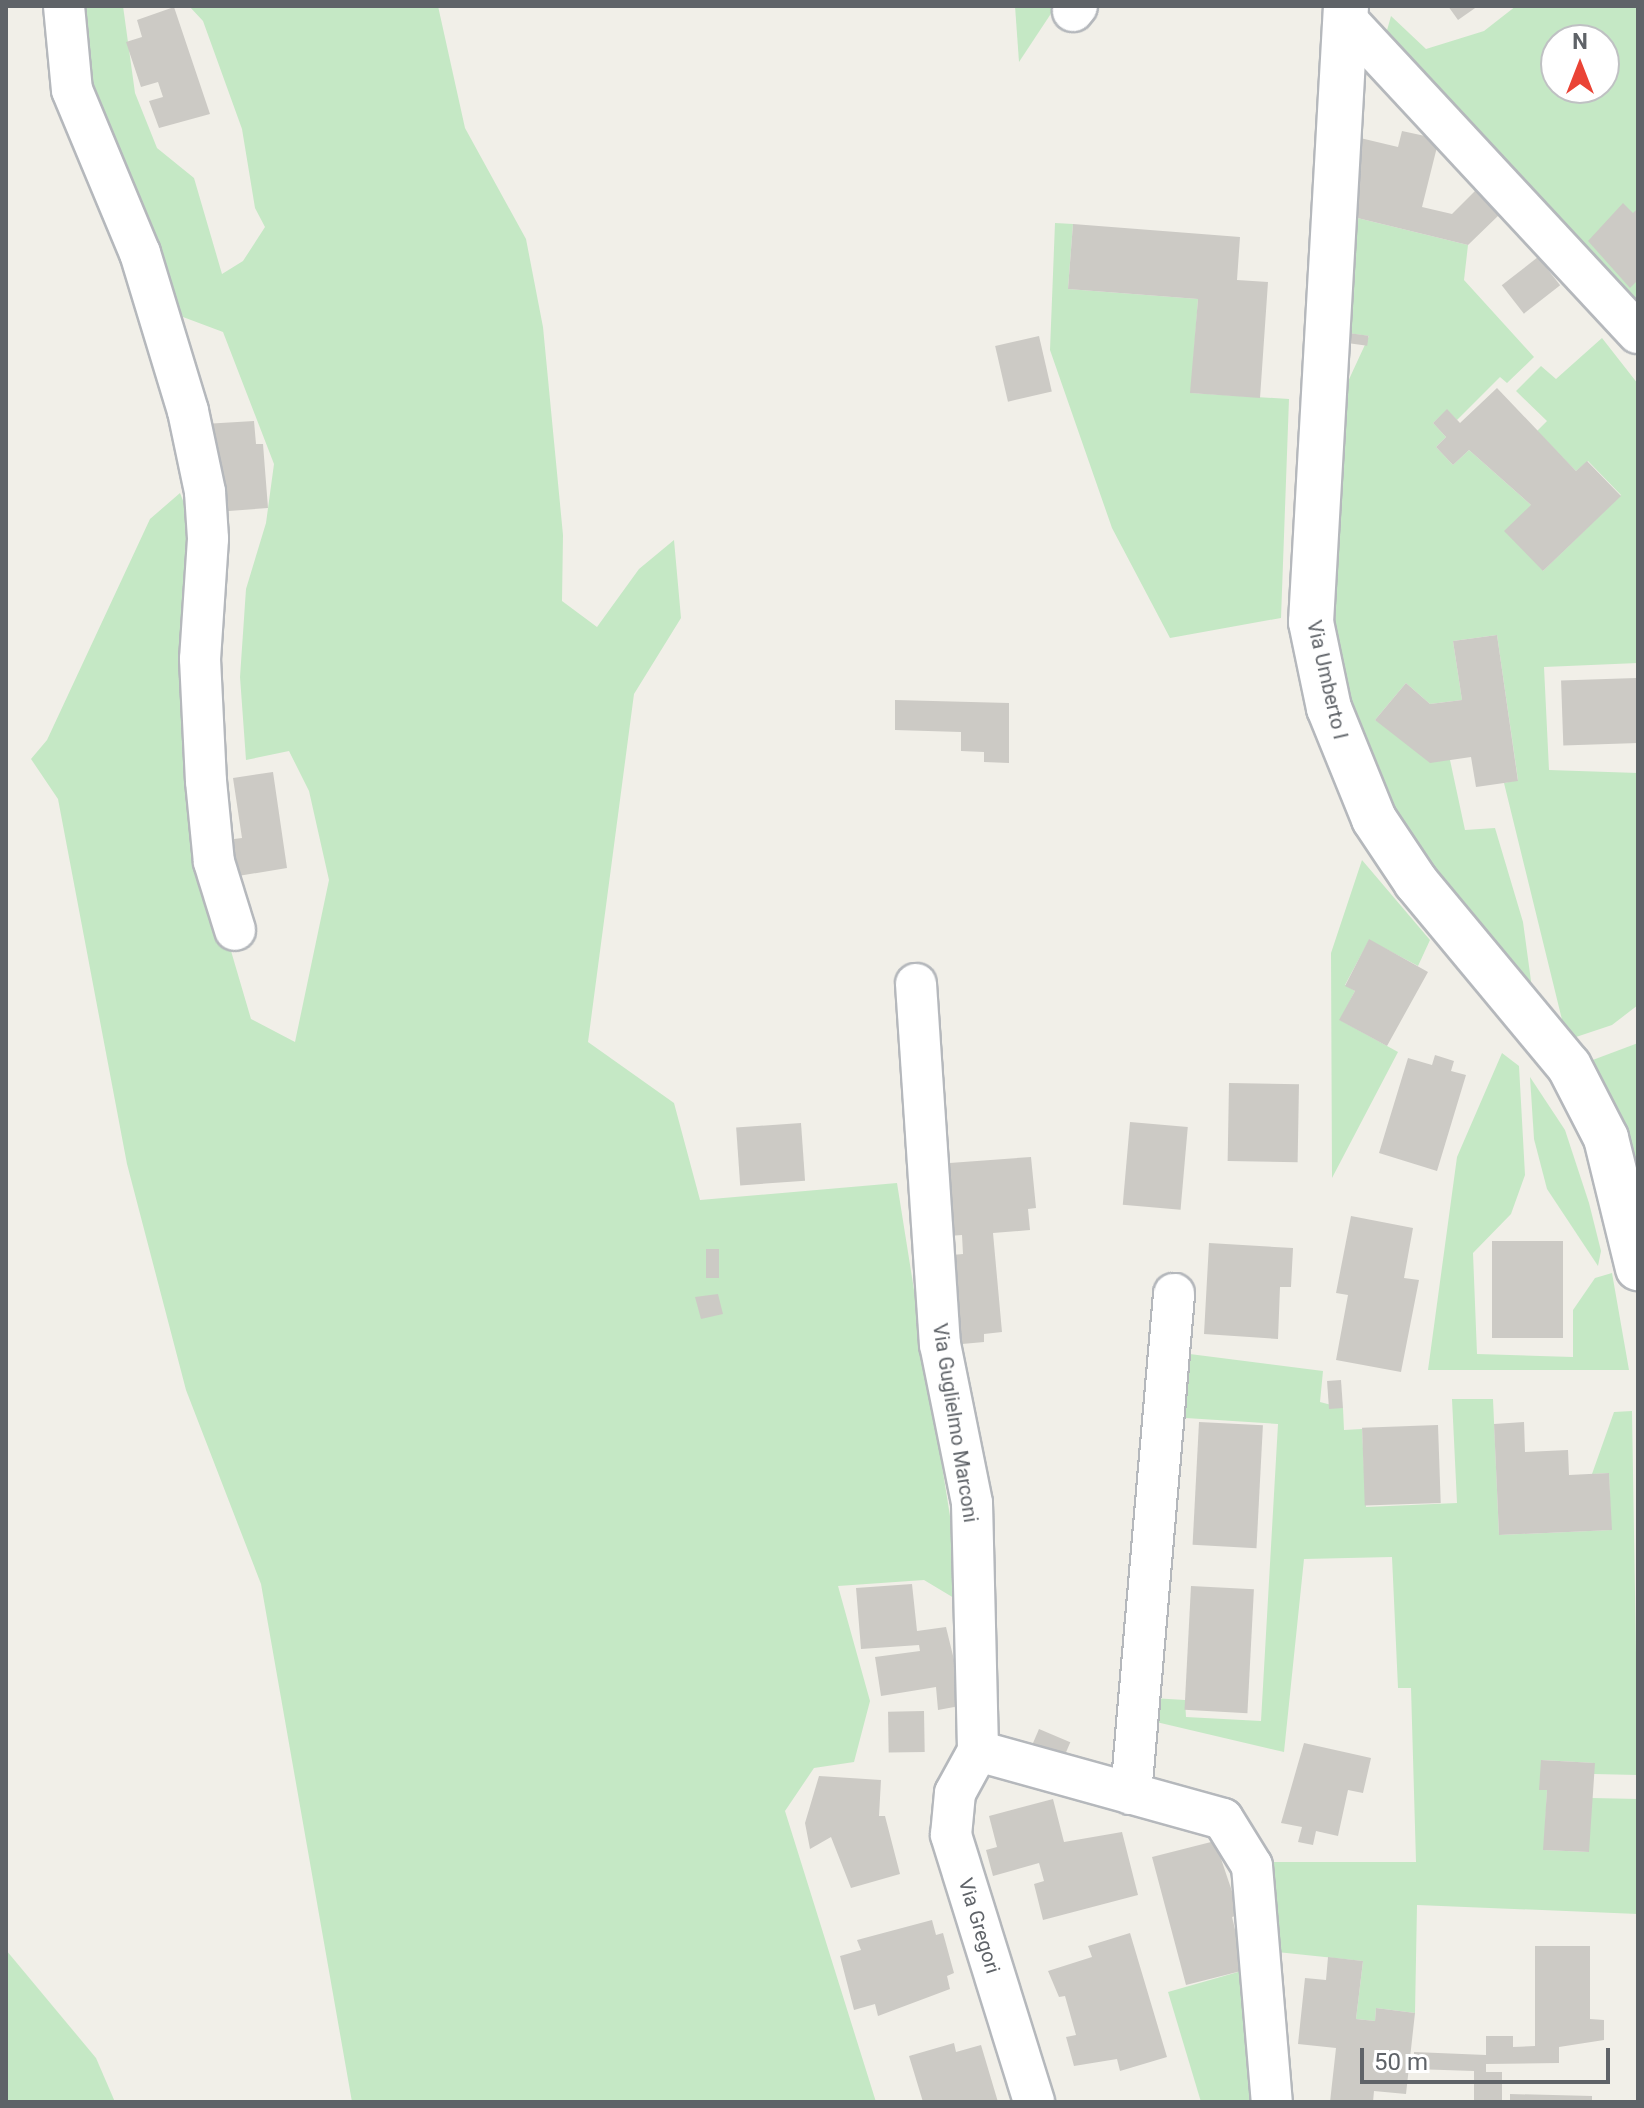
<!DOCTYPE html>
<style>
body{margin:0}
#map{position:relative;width:1644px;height:2108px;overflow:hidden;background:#f1efe8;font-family:Roboto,sans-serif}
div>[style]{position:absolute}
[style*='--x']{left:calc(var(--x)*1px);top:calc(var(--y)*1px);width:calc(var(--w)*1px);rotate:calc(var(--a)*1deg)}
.green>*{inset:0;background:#c5e8c5}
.building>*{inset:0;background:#cccac5;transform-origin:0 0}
.roads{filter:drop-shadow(2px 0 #b5b8bc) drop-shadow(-2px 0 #b5b8bc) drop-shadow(0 2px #b5b8bc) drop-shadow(0 -2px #b5b8bc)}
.street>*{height:40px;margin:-20px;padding:0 20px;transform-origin:20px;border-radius:20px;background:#fff}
.secondary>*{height:44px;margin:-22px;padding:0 22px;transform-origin:22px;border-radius:22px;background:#fff}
span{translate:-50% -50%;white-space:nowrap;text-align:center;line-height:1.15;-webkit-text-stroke:7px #fff;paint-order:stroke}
.street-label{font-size:20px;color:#5f6368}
.frame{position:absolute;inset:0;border:8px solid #5f6368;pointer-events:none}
.north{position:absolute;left:1540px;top:24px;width:80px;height:80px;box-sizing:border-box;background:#fff;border:2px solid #bfc1c3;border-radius:50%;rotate:0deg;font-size:22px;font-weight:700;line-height:32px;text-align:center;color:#5f6368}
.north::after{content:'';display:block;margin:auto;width:28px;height:36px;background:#ea4335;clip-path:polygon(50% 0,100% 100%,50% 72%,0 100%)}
.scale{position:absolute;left:1360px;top:2048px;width:250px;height:36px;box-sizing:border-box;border:4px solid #5f6368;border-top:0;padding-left:10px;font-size:24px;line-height:28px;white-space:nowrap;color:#5f6368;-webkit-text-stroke:6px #fff;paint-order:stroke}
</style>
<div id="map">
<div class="green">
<i style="clip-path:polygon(79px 6px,123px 6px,135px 93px,157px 148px,194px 178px,222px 274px,243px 261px,265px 227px,255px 208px,242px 129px,203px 21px,189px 6px,438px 6px,465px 128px,526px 239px,543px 327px,563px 535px,562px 601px,597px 627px,639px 569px,674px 540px,681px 618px,634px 694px,588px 1042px,674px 1103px,700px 1200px,897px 1183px,964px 1604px,924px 1580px,838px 1586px,870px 1701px,854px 1762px,814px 1768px,785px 1811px,876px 2102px,352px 2102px,261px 1584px,186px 1390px,127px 1164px,58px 799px,31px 759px,47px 740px,150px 519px,180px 493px,196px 534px,204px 859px,251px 1019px,295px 1042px,329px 880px,309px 791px,289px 751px,246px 760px,240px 677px,246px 589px,266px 523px,274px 464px,223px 332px,183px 317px,121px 187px,84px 82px)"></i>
<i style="clip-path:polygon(1015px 6px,1056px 6px,1019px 62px)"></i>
<i style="clip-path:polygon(evenodd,1516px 6px,1638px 6px,1638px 311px,1384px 41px,1391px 16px,1426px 49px,1484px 31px,1516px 6px,1556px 40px,1604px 40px,1604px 88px,1556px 88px,1556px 40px)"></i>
<i style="clip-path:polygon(1337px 213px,1468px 245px,1464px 280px,1534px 357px,1507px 383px,1500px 377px,1457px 420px,1447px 410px,1433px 423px,1446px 437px,1436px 447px,1453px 465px,1469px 450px,1531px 505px,1543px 571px,1621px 495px,1588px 461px,1576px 471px,1537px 431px,1547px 421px,1516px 391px,1541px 366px,1556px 379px,1602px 338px,1638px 384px,1638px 663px,1544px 667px,1549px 770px,1638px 773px,1638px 1005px,1612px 1025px,1567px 1040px,1504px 783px,1518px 780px,1497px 635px,1453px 641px,1462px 700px,1430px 704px,1406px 683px,1375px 720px,1450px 760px,1465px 830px,1495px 828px,1523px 922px,1534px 1003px,1407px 847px,1332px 687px,1333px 414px,1369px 336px,1327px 330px)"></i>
<i style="clip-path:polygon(1055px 223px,1073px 224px,1068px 289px,1198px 299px,1191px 393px,1289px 399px,1281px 618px,1170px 638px,1112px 528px,1050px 350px)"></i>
<i style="clip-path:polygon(1362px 860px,1430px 940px,1418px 966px,1369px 940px,1345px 985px,1355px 991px,1340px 1020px,1398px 1052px,1332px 1178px,1331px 953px)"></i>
<i style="clip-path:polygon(1638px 1043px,1638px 1211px,1590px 1061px)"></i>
<i style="clip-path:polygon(1502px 1053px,1519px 1066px,1525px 1175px,1511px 1214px,1473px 1253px,1477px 1354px,1573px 1357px,1573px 1310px,1595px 1278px,1612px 1273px,1629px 1370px,1428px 1370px,1457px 1157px)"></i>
<i style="clip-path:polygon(1530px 1077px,1565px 1130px,1589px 1203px,1601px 1251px,1598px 1266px,1547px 1189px,1534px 1139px)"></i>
<i style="clip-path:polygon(1174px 1352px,1323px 1371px,1320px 1402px,1343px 1408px,1344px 1430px,1362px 1429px,1366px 1507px,1457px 1503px,1452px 1399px,1493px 1399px,1499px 1535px,1611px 1530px,1609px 1473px,1592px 1474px,1614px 1412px,1632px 1411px,1638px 1775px,1594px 1774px,1594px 1763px,1542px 1760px,1540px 1790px,1547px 1790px,1544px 1850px,1588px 1852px,1592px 1798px,1638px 1799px,1638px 1914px,1417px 1905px,1415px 2013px,1376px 2008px,1375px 2021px,1356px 2019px,1363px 1961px,1277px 1952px,1272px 1862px,1416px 1862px,1411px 1688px,1398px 1688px,1392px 1557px,1304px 1559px,1284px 1752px,1152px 1721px,1152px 1698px,1185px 1700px,1186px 1717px,1261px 1721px,1278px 1424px,1170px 1417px)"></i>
<i style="clip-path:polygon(6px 1950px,96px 2058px,115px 2102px,6px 2102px)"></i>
<i style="clip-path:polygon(1245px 1970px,1255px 2102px,1201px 2102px,1168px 1992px)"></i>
</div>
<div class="building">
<i style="clip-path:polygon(1448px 6px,1478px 6px,1458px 20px)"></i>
<i style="clip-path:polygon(174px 7px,210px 114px,159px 128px,149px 101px,163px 97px,158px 82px,141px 87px,126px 42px,142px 37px,137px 20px)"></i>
<i style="clip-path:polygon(1402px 131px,1439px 139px,1422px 207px,1452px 214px,1478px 188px,1500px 214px,1468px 245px,1337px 213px,1356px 137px,1398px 147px)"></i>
<i style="clip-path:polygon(1623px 203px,1633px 213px,1638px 208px,1638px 280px,1630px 288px,1588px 241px)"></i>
<i style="clip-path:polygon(1073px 224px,1240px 237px,1237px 280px,1268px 282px,1260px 398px,1190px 393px,1198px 299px,1068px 289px)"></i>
<i style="left:1538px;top:257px;width:36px;height:46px;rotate:52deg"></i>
<i style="left:1327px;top:330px;width:42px;height:10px;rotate:8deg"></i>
<i style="left:1039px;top:336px;width:57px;height:45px;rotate:77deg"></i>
<i style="clip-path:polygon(1497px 388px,1576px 471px,1587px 461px,1621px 496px,1543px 571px,1504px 531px,1531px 505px,1469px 450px,1453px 465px,1436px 447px,1446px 437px,1433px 423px,1447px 409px,1460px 423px)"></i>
<i style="clip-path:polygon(254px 421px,256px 444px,263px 444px,268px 508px,215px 512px,204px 424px)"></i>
<i style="clip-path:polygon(1497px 635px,1518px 781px,1476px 787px,1471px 757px,1430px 763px,1375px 720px,1406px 683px,1430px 704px,1462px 700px,1453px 641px)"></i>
<i style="left:1636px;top:678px;width:65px;height:75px;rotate:88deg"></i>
<i style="clip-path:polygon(895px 700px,1009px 703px,1009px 763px,984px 762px,984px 752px,961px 751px,961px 732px,895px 730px)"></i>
<i style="clip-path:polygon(273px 772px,287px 868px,232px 877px,226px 840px,242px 838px,233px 778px)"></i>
<i style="clip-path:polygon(1369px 939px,1428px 972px,1387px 1046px,1339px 1020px,1355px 991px,1345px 986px)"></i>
<i style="clip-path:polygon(1435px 1055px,1454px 1061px,1451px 1071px,1466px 1075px,1437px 1171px,1379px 1153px,1408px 1058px,1432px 1065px)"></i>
<i style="left:1229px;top:1083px;width:70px;height:78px;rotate:1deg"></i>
<i style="left:1130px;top:1122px;width:58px;height:83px;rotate:5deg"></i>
<i style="left:801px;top:1123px;width:58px;height:65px;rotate:86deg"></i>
<i style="clip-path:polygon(1031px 1157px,1036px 1208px,1028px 1209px,1030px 1230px,993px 1233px,1002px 1332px,984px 1334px,984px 1342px,951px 1345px,941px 1256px,963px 1254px,962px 1235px,948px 1236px,936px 1164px)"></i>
<i style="clip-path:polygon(1351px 1216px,1413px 1228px,1404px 1278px,1419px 1280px,1401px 1372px,1336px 1360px,1348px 1295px,1336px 1293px)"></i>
<i style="left:1492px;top:1241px;width:71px;height:97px"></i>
<i style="clip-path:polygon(1209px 1243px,1293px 1248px,1291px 1287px,1280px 1287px,1278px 1339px,1204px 1334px)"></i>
<i style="left:706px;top:1249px;width:13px;height:29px"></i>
<i style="clip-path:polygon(718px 1294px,723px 1314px,701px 1319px,695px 1297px)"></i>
<i style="left:1341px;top:1380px;width:28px;height:14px;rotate:86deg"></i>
<i style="left:1199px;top:1422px;width:64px;height:123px;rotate:3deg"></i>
<i style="clip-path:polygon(1524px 1422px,1525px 1452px,1568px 1450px,1569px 1475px,1609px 1473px,1612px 1530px,1499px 1535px,1494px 1424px)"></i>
<i style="left:1438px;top:1425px;width:78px;height:76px;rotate:88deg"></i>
<i style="clip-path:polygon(912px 1584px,917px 1631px,946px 1627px,965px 1705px,938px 1710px,936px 1687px,881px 1696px,875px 1657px,920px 1651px,919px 1645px,861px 1649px,856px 1588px)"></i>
<i style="left:1191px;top:1586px;width:63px;height:124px;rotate:3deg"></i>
<i style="left:924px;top:1711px;width:41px;height:36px;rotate:89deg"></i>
<i style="left:1039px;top:1729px;width:34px;height:18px;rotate:23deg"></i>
<i style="clip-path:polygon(1304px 1743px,1371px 1758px,1363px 1793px,1348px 1790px,1338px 1836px,1316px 1831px,1313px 1845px,1298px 1842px,1302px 1827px,1281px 1823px)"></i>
<i style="clip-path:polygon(1541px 1760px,1595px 1763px,1589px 1852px,1543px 1850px,1547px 1790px,1539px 1790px)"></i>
<i style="clip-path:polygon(819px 1776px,881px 1780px,879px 1816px,885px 1816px,900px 1874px,851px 1888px,831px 1837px,810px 1849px,805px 1823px)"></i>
<i style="clip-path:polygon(1053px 1799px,1064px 1842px,1122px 1832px,1138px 1895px,1043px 1920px,1034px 1884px,1044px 1881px,1039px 1863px,993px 1876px,986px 1850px,997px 1847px,989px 1816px)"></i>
<i style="clip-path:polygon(1215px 1841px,1240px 1915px,1232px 1917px,1245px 1970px,1186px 1985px,1152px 1857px)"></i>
<i style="clip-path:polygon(932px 1920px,936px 1935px,943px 1933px,954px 1973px,947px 1976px,950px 1989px,878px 2016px,875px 2004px,854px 2010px,840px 1956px,861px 1950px,857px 1940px)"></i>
<i style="clip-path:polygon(1130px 1933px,1167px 2057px,1120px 2071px,1117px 2059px,1074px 2066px,1066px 2037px,1076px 2035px,1065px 1996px,1059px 1997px,1048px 1971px,1092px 1957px,1088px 1946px)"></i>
<i style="clip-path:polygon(1535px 1946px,1590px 1946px,1590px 2019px,1604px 2020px,1604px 2040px,1559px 2047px,1559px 2063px,1486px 2064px,1486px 2072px,1502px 2072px,1502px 2102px,1474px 2102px,1474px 2071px,1414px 2069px,1414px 2052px,1486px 2055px,1486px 2036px,1513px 2036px,1513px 2047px,1535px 2046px)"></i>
<i style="clip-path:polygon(1328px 1957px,1363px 1961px,1356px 2019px,1375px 2021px,1376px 2008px,1415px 2013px,1406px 2094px,1374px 2091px,1373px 2102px,1330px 2102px,1336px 2048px,1298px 2044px,1305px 1978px,1326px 1980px)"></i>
<i style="clip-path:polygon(954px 2043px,956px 2052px,981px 2045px,998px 2102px,923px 2102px,909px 2056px)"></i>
<i style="clip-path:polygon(1510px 2094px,1592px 2096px,1592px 2102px,1510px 2102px)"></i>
</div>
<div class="roads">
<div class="street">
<i style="--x:64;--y:6;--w:84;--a:84.6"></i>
<i style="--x:72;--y:90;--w:177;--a:67.4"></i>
<i style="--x:140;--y:253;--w:165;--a:73.1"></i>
<i style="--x:188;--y:411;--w:83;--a:78.1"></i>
<i style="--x:205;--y:492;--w:47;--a:86.3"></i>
<i style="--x:208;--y:539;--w:120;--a:93.8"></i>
<i style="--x:200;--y:659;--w:122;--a:87.2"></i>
<i style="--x:206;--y:781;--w:81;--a:84.4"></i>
<i style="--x:214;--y:862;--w:71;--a:72.8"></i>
<i style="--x:1073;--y:11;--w:6;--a:-51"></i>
<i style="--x:1345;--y:18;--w:430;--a:47.1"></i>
<i style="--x:916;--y:984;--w:361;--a:86.2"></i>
<i style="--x:940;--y:1344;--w:162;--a:78.6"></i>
<i style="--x:972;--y:1503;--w:248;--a:88.6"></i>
<i style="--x:978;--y:1751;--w:254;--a:15.5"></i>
<i style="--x:1223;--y:1819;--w:55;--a:58.3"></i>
<i style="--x:1252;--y:1866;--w:237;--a:85.2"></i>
<i style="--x:978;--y:1751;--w:48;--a:118.7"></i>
<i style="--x:955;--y:1793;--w:42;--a:95.4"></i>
<i style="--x:951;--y:1835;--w:280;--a:72.7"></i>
<i style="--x:1131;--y:1794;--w:502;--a:-85.08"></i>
</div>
<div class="secondary">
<i style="--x:1346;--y:6;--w:617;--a:93.25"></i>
<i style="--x:1311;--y:622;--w:88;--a:78.2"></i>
<i style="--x:1329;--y:708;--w:120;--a:67.9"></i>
<i style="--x:1374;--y:819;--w:76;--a:56.3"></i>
<i style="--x:1416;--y:882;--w:239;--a:50.3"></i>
<i style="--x:1569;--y:1066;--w:81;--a:62.8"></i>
<i style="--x:1606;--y:1138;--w:134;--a:76.2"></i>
</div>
</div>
<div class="street-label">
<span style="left:1327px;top:680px;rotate:77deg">Via Umberto I</span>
<span style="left:955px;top:1423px;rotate:81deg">Via Guglielmo Marconi</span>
<span style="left:979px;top:1926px;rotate:73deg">Via Gregori</span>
</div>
<div class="frame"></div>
<div class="north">N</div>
<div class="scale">50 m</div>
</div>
